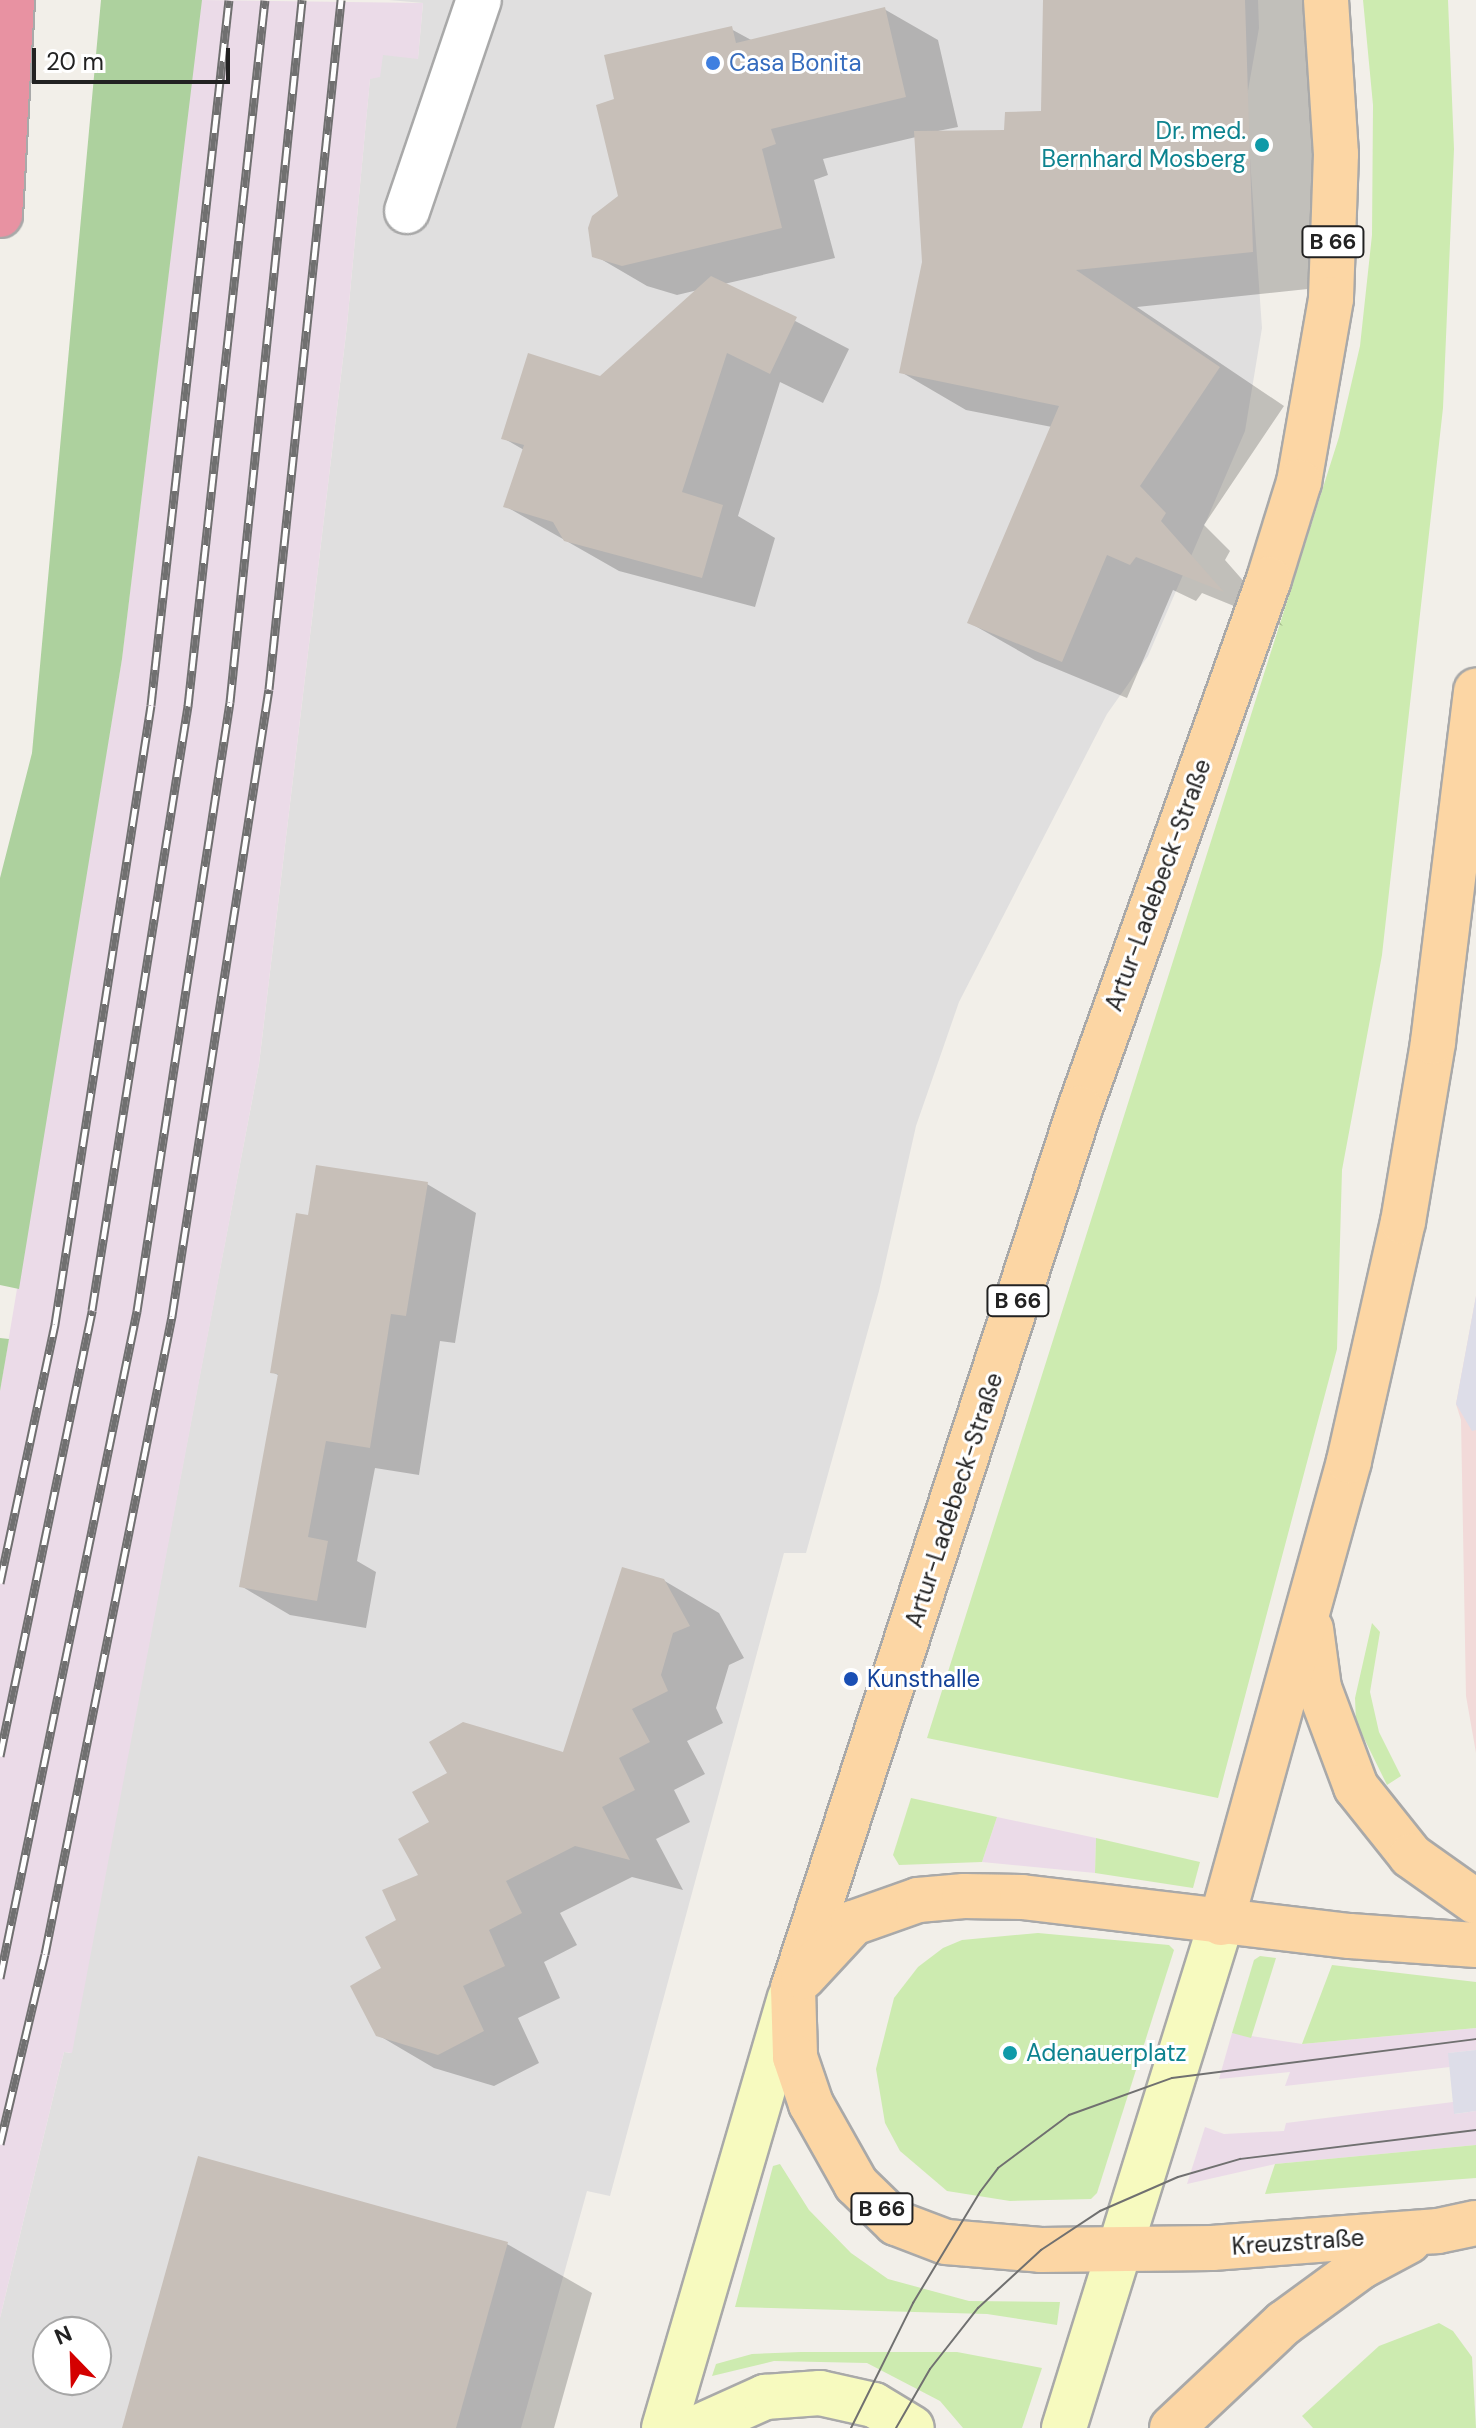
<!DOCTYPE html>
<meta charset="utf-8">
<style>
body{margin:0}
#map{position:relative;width:1476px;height:2428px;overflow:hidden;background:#f2efe9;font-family:"DM Sans",sans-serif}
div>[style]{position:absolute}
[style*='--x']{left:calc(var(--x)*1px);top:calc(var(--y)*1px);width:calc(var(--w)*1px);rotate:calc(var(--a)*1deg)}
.residential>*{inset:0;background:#e0dfdf}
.commercial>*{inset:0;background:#f2dad9}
.industrial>*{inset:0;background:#ebdbe8}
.grass>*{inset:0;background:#cdebb0}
.forest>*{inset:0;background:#add19e}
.plaza>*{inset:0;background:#dddde8}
.shadow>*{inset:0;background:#0003}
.building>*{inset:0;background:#c7bfb8}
.roads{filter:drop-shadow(2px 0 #a9a9a9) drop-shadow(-2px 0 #a9a9a9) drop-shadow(0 2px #a9a9a9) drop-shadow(0 -2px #a9a9a9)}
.street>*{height:44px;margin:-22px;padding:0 22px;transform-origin:22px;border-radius:22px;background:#fff}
.secondary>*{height:44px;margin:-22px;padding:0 22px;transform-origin:22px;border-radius:22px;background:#f7fabf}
.primary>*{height:44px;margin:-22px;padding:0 22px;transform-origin:22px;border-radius:22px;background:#fcd6a4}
.highway>*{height:44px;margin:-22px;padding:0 22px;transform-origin:22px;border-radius:22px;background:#e892a2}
.tram>*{height:2px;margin:-1px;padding:0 1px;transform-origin:1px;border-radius:1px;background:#707070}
.rail>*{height:9px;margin-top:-4.5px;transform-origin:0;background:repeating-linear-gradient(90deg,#fff 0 18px,#707070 0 36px);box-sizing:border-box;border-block:2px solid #707070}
.dots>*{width:22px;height:22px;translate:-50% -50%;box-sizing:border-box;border:4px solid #fff;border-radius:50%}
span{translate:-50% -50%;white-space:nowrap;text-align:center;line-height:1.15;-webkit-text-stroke:6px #fff;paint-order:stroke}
.shield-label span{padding:2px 6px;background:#fff;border:2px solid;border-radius:6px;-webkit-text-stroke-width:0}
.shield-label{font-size:22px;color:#222;font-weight:700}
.shop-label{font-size:24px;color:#366cbe}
.left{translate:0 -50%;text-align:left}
.culture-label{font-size:24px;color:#0d838f}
.right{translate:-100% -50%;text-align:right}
.street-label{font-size:24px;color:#222}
.transit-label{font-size:24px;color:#164399}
.north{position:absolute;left:32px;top:2316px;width:80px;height:80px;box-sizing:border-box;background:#fff;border:2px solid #a7a7a7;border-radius:50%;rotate:337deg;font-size:22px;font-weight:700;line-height:32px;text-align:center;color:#222}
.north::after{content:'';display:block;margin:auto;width:28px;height:36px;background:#d40000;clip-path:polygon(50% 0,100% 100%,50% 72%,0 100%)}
.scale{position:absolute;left:32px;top:48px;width:198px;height:36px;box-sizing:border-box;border:4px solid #222;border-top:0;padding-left:10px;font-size:24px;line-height:28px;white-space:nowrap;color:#222;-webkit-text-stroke:6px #fff;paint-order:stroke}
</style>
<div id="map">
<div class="residential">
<i style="clip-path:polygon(evenodd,389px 0,1258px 0,1259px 28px,1246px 102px,1262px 328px,1245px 431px,1148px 656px,1107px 714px,959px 1002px,916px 1126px,879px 1291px,806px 1553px,784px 1553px,610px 2196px,587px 2191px,521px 2428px,0 2428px,0 2318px,64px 2052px,71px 2053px,259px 1064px,347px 325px,370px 78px,383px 54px,418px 58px,423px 3px,389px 0,48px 2332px,96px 2332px,96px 2380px,48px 2380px,48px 2332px)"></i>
</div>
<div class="commercial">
<i style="clip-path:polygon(1476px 1296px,1476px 1753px,1466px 1696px,1461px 1420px,1456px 1404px)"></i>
</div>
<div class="industrial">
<i style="clip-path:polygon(201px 0,423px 3px,418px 59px,383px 55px,380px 77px,370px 79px,347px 325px,259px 1064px,72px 2053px,64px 2052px,0 2318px,0 1391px,122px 658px)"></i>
<i style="clip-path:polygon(997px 1817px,1096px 1838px,1095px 1873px,982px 1862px)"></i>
<i style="clip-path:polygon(1476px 2028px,1476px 2050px,1449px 2053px,1450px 2067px,1285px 2086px,1290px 2072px,1219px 2079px,1232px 2033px,1302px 2044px)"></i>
<i style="clip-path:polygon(1453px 2102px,1455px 2114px,1476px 2111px,1476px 2145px,1275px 2164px,1187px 2184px,1205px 2127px,1224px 2134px,1284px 2131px,1286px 2123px)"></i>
</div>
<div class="grass">
<i style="clip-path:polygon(1363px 0,1448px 0,1454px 149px,1443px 408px,1382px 955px,1342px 1170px,1337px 1349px,1218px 1798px,927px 1738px,1339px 437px,1360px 346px,1372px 235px,1373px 105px)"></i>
<i style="clip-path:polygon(1372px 1623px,1380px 1632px,1370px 1692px,1379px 1732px,1401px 1776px,1387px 1785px,1356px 1722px,1355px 1698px)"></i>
<i style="clip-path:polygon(911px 1798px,997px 1817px,982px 1862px,899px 1865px,893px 1855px)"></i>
<i style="clip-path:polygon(1096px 1838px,1200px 1862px,1193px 1888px,1095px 1873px)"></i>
<i style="clip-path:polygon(1038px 1933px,1169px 1945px,1174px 1950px,1097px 2193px,1091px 2199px,1010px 2201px,947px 2191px,900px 2151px,885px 2123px,876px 2069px,894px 1998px,918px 1967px,943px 1948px,962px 1940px)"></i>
<i style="clip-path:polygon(1260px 1956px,1276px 1958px,1251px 2038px,1232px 2033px,1254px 1960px)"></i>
<i style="clip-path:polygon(1332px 1965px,1476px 1982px,1476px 2028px,1302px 2044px)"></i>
<i style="clip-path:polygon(1476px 2145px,1476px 2178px,1265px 2194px,1275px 2164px)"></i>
<i style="clip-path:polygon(780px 2164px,809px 2210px,851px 2253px,888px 2279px,969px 2301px,1060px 2302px,1057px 2325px,987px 2314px,735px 2307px,773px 2166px)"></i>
<i style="clip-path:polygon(1439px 2323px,1453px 2331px,1472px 2357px,1476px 2428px,1313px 2428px,1302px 2416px,1379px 2346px)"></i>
<i style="clip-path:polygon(801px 2352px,957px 2352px,1042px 2368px,1022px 2428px,963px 2428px,940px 2401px,867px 2363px,774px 2361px,712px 2376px,716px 2364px,752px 2354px)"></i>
</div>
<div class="forest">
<i style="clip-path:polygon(101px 0,202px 0,122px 659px,19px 1289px,0 1285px,0 878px,32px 753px)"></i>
<i style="clip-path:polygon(0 1338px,9px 1339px,0 1391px)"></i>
</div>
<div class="plaza">
<i style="clip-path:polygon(1476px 1296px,1476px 1430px,1472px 1431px,1456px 1404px)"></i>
<i style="clip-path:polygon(1476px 2050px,1476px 2111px,1454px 2114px,1448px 2053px)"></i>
</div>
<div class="shadow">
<i style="clip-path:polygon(1045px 0,1310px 0,1317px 288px,1137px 307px,1284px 406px,1204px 525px,1230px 551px,1225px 560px,1283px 626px,1202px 593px,1196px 601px,1173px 590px,1127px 698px,1035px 660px,970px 623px,1052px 427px,966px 410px,901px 372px,924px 262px,916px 137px,823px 159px,828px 175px,814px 180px,835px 258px,724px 284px,849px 349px,823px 403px,780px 382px,738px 516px,775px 538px,755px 607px,619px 571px,505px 506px,524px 450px,503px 438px,601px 378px,698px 290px,677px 295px,647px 286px,594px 255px,620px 197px,617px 100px,731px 29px,753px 41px,884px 9px,938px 40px,958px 127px,938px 131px,1006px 132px,1043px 113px)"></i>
<i style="clip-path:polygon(427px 1184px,476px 1213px,455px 1343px,440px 1341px,419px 1475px,375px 1468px,357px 1561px,376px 1572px,366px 1628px,290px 1615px,241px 1586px,280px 1376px,272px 1372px,310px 1217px)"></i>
<i style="clip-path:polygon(663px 1580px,719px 1613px,744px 1658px,729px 1665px,716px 1708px,723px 1723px,687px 1741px,705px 1774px,674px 1790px,690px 1822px,656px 1839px,683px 1890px,632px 1877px,560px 1913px,577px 1945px,544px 1962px,560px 1998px,518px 2018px,539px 2063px,494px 2086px,434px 2068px,378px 2035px,384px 1969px,398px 1921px,421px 1876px,565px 1754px)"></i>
<i style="clip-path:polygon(507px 2244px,592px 2293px,554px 2428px,124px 2428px)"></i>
</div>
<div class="building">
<i style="clip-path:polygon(1043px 0,1245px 0,1253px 252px,1076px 270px,1220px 367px,1140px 486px,1166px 513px,1161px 521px,1224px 592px,1136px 557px,1130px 565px,1107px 555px,1062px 662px,967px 623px,1059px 406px,899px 373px,922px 262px,914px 131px,1004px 130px,1005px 112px,1041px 111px)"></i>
<i style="clip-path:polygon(885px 7px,906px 97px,771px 129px,776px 144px,762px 149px,782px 228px,622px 266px,592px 257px,588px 228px,592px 216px,618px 196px,596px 105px,614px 99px,604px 55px,732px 26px,736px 43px)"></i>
<i style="clip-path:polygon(711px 276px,797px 317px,770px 374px,727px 353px,682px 492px,723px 505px,702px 578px,564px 541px,553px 522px,503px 507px,524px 445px,501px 439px,528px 353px,600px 376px)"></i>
<i style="clip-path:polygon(316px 1165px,428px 1182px,406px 1316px,391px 1314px,370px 1448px,326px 1441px,308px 1537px,328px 1541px,317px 1601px,239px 1587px,278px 1374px,270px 1373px,296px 1213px,308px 1215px)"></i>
<i style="clip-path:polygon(622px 1567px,664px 1579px,690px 1626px,673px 1633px,661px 1675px,668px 1691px,632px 1709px,650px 1742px,619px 1758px,635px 1790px,602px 1807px,630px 1860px,575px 1846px,506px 1881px,522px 1913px,489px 1930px,505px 1966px,463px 1986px,484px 2031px,438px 2055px,376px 2036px,350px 1986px,381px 1968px,365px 1937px,396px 1920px,382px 1890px,418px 1875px,398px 1839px,429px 1822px,412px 1792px,447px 1773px,429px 1742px,463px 1722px,563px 1752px)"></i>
<i style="clip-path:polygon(198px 2156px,508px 2242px,456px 2428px,122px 2428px)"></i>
</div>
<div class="roads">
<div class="street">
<i style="--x:407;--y:211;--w:223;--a:-71.2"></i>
</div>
<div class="secondary">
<i style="--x:664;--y:2428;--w:448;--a:-73.7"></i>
<i style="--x:696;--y:2428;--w:76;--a:-24.2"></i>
<i style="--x:765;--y:2397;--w:55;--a:-4.2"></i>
<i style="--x:820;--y:2393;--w:55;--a:12.5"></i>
<i style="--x:874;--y:2405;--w:44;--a:31.2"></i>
<i style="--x:1064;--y:2428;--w:529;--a:-72.73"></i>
</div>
<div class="primary">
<i style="--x:1326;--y:0;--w:154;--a:86.3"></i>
<i style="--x:1336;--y:154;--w:145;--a:92"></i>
<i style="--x:1331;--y:299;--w:186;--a:99.9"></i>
<i style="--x:1299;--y:482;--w:102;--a:107.2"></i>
<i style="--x:1269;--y:579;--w:562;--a:109.66"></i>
<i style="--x:1080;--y:1108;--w:926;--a:108.06"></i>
<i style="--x:793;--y:1988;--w:69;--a:88.3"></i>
<i style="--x:795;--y:2057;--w:50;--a:71.2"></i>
<i style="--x:811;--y:2104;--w:92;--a:60.6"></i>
<i style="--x:856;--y:2184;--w:56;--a:44.3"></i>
<i style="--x:896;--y:2223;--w:53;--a:20.8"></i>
<i style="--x:946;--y:2242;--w:95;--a:4.8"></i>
<i style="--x:1041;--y:2250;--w:171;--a:-0.7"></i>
<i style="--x:1212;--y:2248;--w:227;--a:-4.3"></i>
<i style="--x:1438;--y:2231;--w:39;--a:-12"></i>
<i style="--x:1311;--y:1629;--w:60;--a:82.3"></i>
<i style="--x:1319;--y:1688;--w:106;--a:69.5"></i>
<i style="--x:1356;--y:1787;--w:88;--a:51.4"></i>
<i style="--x:1411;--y:1856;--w:80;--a:35.3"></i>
<i style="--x:1221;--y:1923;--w:479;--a:-74.5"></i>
<i style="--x:1349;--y:1461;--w:245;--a:-77.3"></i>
<i style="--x:1403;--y:1222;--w:182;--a:-80.5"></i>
<i style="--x:1433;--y:1042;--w:354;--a:-83"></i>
<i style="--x:803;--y:1977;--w:74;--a:-47.2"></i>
<i style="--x:853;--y:1923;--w:69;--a:-19.5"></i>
<i style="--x:918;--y:1900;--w:46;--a:-5"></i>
<i style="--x:964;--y:1896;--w:58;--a:1"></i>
<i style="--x:1022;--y:1897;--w:330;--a:6.8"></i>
<i style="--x:1350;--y:1936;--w:126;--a:4.1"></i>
<i style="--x:1172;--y:2428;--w:154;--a:-43.2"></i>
<i style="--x:1284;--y:2323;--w:97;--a:-36.2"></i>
<i style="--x:1362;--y:2266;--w:53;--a:-28"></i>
</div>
<div class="highway">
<i style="--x:0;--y:215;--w:215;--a:-86.8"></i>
</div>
</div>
<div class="tram">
<i style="--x:851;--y:2428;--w:140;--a:-63.6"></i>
<i style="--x:913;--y:2303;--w:130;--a:-58.9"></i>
<i style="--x:980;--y:2192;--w:30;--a:-53"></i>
<i style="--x:998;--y:2168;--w:89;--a:-36.7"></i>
<i style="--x:1069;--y:2115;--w:109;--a:-19.8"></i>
<i style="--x:1172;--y:2078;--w:306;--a:-7.3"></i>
<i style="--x:896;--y:2428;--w:68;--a:-60"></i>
<i style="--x:930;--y:2369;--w:78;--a:-51.8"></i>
<i style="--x:978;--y:2308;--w:86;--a:-42.6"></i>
<i style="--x:1041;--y:2250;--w:71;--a:-33.5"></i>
<i style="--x:1100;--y:2211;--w:85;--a:-23.6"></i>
<i style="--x:1178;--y:2177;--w:65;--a:-16.2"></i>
<i style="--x:1240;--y:2159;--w:238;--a:-7"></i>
</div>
<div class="rail">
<i style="--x:0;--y:1583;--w:265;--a:-78"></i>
<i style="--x:55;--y:1324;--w:626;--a:-81.18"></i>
<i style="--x:151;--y:705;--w:709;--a:-83.69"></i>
<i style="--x:0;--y:1756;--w:455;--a:-78.3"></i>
<i style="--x:92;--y:1310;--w:612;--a:-80.97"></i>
<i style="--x:188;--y:706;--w:710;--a:-83.78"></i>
<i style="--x:0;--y:1978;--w:681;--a:-78.39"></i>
<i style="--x:137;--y:1311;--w:616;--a:-81.32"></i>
<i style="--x:230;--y:702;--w:706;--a:-84.14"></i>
<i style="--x:0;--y:2144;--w:195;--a:-76.7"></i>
<i style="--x:45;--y:1954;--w:651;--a:-78.74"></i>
<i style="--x:172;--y:1316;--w:634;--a:-81.21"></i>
<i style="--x:269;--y:689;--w:693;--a:-84.03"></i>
</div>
<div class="dots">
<i style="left:713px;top:63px;background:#3f7fe0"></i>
<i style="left:1262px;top:145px;background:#0f9aa8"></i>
<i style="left:851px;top:1679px;background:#1a4fb4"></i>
<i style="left:1010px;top:2053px;background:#0f9aa8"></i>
</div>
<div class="shield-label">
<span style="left:1333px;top:242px">B 66</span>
<span style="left:1018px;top:1301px">B 66</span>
<span style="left:882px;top:2209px">B 66</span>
</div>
<div class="shop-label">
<span class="left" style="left:729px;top:63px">Casa Bonita</span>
</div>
<div class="culture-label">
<span class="right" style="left:1246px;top:145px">Dr. med.<br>Bernhard Mosberg</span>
<span class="left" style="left:1026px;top:2053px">Adenauerplatz</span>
</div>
<div class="street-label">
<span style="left:1158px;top:885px;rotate:-70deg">Artur-Ladebeck-Straße</span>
<span style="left:954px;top:1500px;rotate:-72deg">Artur-Ladebeck-Straße</span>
<span style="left:1298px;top:2242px;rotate:-4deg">Kreuzstraße</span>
</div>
<div class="transit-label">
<span class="left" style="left:867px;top:1679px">Kunsthalle</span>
</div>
<div class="north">N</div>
<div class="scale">20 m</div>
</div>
